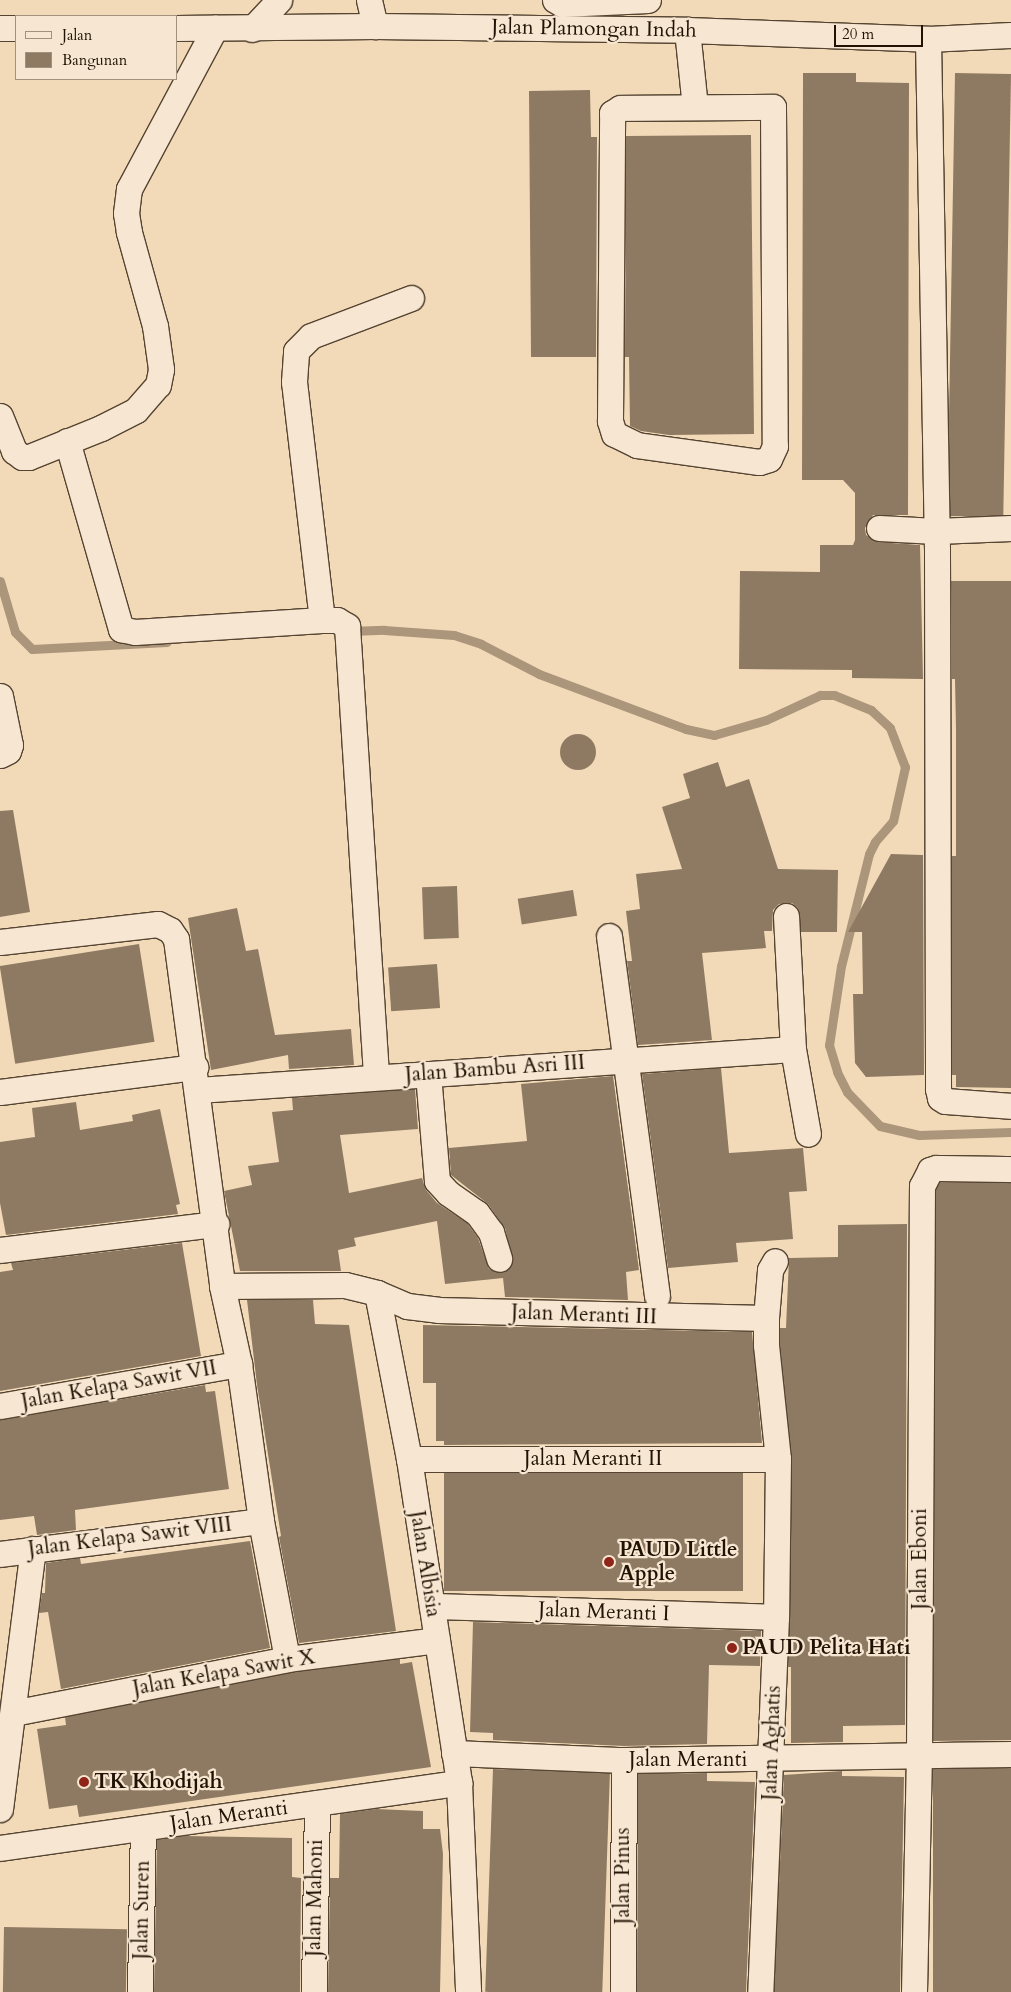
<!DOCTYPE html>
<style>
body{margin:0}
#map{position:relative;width:1011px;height:1992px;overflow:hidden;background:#f2dab9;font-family:Cardo,serif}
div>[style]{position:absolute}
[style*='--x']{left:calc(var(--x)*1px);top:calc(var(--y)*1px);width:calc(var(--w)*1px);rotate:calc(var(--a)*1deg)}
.stream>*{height:9px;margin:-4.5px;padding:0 4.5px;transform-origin:4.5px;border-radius:4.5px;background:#ab967b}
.building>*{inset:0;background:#8e7a62;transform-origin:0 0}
.round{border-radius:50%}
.roads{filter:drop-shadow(1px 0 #554431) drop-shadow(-1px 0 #554431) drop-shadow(0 1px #554431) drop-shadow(0 -1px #554431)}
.street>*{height:25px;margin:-12.5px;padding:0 12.5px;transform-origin:12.5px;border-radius:12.5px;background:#f7e7d2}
.dots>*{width:14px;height:14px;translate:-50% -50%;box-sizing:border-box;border:2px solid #f7e7d2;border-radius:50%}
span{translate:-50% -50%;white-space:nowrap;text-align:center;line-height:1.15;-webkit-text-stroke:4.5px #f7e7d2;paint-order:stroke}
.street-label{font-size:21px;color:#211204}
.poi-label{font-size:21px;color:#211204;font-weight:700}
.left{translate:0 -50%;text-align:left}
.legend{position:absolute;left:15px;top:15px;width:162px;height:65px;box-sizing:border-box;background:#f7e7d2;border:1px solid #a19280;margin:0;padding:6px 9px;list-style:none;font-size:15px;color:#211204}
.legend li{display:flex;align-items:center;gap:10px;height:25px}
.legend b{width:25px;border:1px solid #a19280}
.scale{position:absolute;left:834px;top:25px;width:89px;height:22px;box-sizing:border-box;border:2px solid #211204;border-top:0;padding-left:6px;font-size:15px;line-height:18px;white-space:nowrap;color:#211204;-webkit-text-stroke:4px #f7e7d2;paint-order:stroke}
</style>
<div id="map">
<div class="stream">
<i style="--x:0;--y:581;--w:53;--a:73.6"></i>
<i style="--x:15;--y:632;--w:24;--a:45"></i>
<i style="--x:32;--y:649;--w:135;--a:-3"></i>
<i style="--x:350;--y:631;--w:34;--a:-2"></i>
<i style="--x:384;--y:630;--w:70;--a:4.1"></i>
<i style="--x:454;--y:635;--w:28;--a:18"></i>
<i style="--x:481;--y:644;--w:65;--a:27.3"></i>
<i style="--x:539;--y:674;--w:157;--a:20.5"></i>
<i style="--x:686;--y:729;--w:29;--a:12"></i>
<i style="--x:714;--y:735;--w:54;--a:-16.1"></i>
<i style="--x:766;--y:720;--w:60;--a:-24.8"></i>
<i style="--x:820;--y:695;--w:14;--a:0"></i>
<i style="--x:834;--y:695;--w:40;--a:22"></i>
<i style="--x:871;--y:710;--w:26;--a:43"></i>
<i style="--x:890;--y:728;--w:42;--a:69"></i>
<i style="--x:905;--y:767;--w:55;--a:102.5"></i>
<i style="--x:893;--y:821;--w:28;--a:131"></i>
<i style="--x:875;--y:842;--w:13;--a:117"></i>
<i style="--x:869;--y:854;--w:115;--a:104"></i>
<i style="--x:841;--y:966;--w:80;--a:98.6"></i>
<i style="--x:829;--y:1045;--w:28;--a:73"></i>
<i style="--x:837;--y:1072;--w:22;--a:63"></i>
<i style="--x:847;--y:1092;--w:47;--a:45.9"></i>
<i style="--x:880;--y:1126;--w:40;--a:13"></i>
<i style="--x:919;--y:1135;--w:92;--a:-1.9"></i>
</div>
<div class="building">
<i style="clip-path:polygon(803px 73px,856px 73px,856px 82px,909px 83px,908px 515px,873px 515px,865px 528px,866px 535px,878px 542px,920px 545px,923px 679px,852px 678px,852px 670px,739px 669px,740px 571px,820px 572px,820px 545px,853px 545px,855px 540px,855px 493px,843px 480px,802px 480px)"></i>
<i style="left:955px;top:73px;width:56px;height:443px;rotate:1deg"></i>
<i style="clip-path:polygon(590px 90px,591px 137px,597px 137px,596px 357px,531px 357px,529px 91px)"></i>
<i style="clip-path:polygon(751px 135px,754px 434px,669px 435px,641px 431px,630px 426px,629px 357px,625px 357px,626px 136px)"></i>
<i style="clip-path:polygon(951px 581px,1011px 581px,1011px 1088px,956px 1087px,956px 1075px,952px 1075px,952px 856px,956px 856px,956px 730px,955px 679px,952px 679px)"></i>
<i class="round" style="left:560px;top:734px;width:36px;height:36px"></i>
<i style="clip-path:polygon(718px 762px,726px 787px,749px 779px,778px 869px,838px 870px,837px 932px,801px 932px,798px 908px,792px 903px,779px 904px,773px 910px,772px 931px,764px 931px,766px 948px,702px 953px,712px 1040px,638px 1045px,627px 961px,632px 961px,626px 911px,640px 909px,636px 874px,682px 869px,662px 807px,690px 798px,683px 774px)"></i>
<i style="clip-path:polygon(13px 810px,30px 912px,0 917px,0 811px)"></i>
<i style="clip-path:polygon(891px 854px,923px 855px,924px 1075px,866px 1077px,855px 1063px,854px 1034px,853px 994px,863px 994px,862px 932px,848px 932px)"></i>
<i style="left:457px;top:886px;width:52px;height:35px;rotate:88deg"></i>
<i style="left:573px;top:890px;width:26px;height:56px;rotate:81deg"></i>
<i style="clip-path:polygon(237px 908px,246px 951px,258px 949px,275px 1035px,351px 1029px,354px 1065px,289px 1069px,288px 1055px,211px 1070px,188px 918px)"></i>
<i style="left:139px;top:944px;width:99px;height:141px;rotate:81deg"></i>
<i style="left:437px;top:964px;width:44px;height:49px;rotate:86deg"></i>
<i style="clip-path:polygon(721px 1068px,729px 1153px,803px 1148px,807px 1191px,789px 1192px,793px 1239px,736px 1243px,738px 1262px,668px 1268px,642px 1074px)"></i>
<i style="clip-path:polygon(613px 1076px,639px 1270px,626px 1272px,628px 1300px,505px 1297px,503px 1278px,445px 1284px,437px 1221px,354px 1238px,356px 1246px,338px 1250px,341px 1271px,240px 1271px,224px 1191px,252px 1185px,248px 1166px,279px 1162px,272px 1112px,293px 1110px,292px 1098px,415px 1089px,418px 1129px,340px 1135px,349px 1193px,422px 1178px,426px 1190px,437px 1203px,467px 1223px,478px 1238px,489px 1269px,503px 1273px,513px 1262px,505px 1228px,488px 1204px,451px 1175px,449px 1148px,527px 1141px,521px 1084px)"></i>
<i style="clip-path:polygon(76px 1102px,80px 1130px,133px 1121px,132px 1115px,160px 1109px,180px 1204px,176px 1205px,178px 1214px,6px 1235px,0 1203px,0 1142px,35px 1137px,32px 1108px)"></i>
<i style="clip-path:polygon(940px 1182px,1011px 1183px,1011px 1740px,933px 1741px,936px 1189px)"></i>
<i style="clip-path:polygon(907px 1224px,905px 1725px,843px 1726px,843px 1742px,791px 1743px,791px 1667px,788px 1667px,792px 1459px,780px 1344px,780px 1328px,786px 1328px,789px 1258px,838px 1257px,838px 1225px)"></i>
<i style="clip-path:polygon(182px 1243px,201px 1356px,0 1391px,0 1272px,13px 1270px,11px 1263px)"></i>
<i style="clip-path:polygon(247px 1300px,313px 1300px,315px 1324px,349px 1325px,396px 1631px,299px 1643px,279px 1537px,281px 1536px,257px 1385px)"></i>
<i style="clip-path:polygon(423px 1325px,752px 1332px,762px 1443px,444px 1445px,444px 1441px,436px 1441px,436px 1383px,423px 1383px)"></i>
<i style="clip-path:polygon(205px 1385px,206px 1392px,215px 1391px,229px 1489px,75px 1510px,76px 1530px,37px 1535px,34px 1516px,0 1520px,0 1420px)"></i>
<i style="left:444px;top:1473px;width:299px;height:118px"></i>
<i style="clip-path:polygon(250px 1541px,270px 1648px,61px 1689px,48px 1612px,39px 1613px,42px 1593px,45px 1593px,46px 1563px,80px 1558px,81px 1564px)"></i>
<i style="clip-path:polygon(473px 1622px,761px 1631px,760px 1666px,709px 1665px,707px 1744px,624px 1746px,493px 1740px,493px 1733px,470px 1732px)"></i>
<i style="clip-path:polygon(400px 1659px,400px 1664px,412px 1662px,431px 1767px,79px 1817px,77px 1805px,49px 1809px,37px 1729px,66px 1725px,65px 1717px,289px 1673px)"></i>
<i style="left:1011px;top:1768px;width:224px;height:78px;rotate:90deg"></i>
<i style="left:493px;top:1769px;width:117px;height:223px;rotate:2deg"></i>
<i style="clip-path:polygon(842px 1771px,842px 1776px,904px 1777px,900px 1992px,774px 1992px,784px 1775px)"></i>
<i style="clip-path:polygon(707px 1773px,707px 1781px,755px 1782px,746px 1992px,637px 1992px,638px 1774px)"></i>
<i style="clip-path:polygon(376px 1809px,423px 1811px,423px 1829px,440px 1829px,443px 1854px,440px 1992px,328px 1992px,330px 1878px,339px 1878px,340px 1814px)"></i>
<i style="clip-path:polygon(184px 1836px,292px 1838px,292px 1877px,301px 1878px,300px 1992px,154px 1992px,157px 1840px)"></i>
<i style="left:4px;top:1927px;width:123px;height:65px;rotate:1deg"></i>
</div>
<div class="roads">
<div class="street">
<i style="--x:369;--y:0;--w:27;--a:77"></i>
<i style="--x:555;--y:0;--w:8;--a:30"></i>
<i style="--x:562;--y:4;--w:86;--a:-2.7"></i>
<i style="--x:0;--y:28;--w:16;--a:0"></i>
<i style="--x:176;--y:28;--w:199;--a:-0.6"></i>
<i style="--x:375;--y:26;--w:312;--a:0.7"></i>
<i style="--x:687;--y:30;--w:241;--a:2.1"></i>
<i style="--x:928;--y:39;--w:83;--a:-2.8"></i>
<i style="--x:252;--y:29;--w:40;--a:-47"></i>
<i style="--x:687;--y:30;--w:77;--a:84.1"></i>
<i style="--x:928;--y:39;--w:511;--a:88.99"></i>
<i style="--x:937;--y:550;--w:539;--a:89.89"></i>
<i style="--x:938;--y:1089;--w:9;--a:77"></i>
<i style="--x:940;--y:1098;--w:6;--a:31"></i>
<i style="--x:945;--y:1101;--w:66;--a:4.3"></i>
<i style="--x:773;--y:107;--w:339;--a:89.7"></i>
<i style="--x:775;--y:446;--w:14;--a:115"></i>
<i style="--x:769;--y:459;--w:10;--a:163"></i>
<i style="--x:759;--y:462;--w:123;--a:-172.1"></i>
<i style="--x:637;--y:445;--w:25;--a:-154"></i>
<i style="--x:614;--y:434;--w:14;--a:-107"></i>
<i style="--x:610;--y:421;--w:308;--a:-89.6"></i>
<i style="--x:612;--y:113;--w:9;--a:-32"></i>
<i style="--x:620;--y:108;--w:153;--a:-0.4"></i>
<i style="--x:0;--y:416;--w:38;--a:68"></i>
<i style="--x:14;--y:451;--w:10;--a:37"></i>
<i style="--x:22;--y:457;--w:7;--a:0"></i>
<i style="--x:29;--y:457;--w:78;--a:-21.9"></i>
<i style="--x:101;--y:428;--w:39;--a:-27"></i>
<i style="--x:136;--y:410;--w:33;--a:-49"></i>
<i style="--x:158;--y:385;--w:16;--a:-79"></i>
<i style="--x:161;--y:369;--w:43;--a:-97.9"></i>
<i style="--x:155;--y:326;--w:98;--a:-105.5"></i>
<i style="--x:129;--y:232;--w:19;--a:-99"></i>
<i style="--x:126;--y:213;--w:24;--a:-83"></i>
<i style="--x:129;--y:189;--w:183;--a:-61.9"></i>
<i style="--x:67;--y:441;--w:196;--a:74"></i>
<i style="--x:121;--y:629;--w:14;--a:12"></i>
<i style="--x:135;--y:632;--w:187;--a:-3.7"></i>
<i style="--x:322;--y:620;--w:15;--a:0"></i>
<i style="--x:337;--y:620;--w:12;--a:31"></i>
<i style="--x:347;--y:626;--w:452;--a:86.3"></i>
<i style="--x:879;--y:528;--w:57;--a:3"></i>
<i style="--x:936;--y:531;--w:75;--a:-2.3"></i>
<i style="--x:322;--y:620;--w:240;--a:-96.7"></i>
<i style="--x:294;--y:382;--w:31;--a:-86"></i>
<i style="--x:296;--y:351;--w:21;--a:-45"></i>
<i style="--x:311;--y:336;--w:107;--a:-20.8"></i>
<i style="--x:0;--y:696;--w:50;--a:78.5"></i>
<i style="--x:10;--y:745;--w:6;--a:108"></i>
<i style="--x:8;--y:751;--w:9;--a:153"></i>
<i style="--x:786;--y:916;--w:133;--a:87"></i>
<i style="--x:793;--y:1049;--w:86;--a:80"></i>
<i style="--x:609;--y:936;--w:363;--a:82.4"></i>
<i style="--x:0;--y:942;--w:159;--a:-6.5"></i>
<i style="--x:158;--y:924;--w:13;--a:27"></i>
<i style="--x:170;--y:930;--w:11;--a:56"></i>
<i style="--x:176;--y:939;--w:350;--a:82.4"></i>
<i style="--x:222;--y:1286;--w:80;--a:77.7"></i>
<i style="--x:239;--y:1364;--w:159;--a:82"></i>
<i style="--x:261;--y:1521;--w:140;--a:79.3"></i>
<i style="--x:428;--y:1074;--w:107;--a:85.2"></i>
<i style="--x:437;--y:1181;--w:16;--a:47"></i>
<i style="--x:448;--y:1193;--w:35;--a:35"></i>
<i style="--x:477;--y:1213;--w:24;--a:54"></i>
<i style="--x:491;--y:1232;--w:28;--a:73"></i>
<i style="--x:198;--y:1090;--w:596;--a:-3.94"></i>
<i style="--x:0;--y:1092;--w:197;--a:-7.3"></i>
<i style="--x:0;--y:1250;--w:218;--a:-6.9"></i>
<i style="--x:222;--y:1286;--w:123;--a:-0.5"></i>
<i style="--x:345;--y:1285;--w:33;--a:14"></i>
<i style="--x:377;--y:1293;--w:169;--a:79.1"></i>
<i style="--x:409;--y:1459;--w:328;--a:81.2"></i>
<i style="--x:459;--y:1783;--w:209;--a:87.5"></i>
<i style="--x:377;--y:1293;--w:33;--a:23"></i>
<i style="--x:407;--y:1306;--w:31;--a:7"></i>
<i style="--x:438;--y:1310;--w:328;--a:1.4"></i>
<i style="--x:766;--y:1318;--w:27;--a:90"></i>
<i style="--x:766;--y:1345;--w:115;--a:84"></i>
<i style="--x:778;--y:1459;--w:158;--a:90.7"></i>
<i style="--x:776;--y:1617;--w:375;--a:92.4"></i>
<i style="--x:766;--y:1318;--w:48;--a:-85.2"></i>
<i style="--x:770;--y:1270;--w:10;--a:-61"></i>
<i style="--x:0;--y:1406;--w:243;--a:-10"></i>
<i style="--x:409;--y:1459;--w:369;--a:0"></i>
<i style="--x:0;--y:1554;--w:263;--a:-7.2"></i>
<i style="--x:432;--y:1606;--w:344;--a:1.8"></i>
<i style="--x:13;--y:1713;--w:279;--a:-11.1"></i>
<i style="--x:287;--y:1659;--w:151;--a:-7.2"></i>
<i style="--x:454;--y:1753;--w:170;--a:2.4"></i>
<i style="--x:624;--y:1760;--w:387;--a:-0.9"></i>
<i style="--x:0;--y:1809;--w:262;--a:-82.8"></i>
<i style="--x:0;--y:1848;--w:464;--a:-8.1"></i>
<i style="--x:140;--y:1992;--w:164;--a:-89"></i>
<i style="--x:314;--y:1992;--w:189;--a:-89.1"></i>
<i style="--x:623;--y:1992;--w:232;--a:-89.8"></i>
<i style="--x:914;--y:1992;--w:237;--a:-88.8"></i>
<i style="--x:919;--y:1755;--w:569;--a:-89.7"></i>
<i style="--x:922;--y:1186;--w:18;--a:-63"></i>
<i style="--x:930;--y:1170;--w:6;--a:-18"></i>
<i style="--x:936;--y:1168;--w:75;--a:0.8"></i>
</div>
</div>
<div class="dots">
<i style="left:609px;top:1562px;background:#8f2418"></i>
<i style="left:732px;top:1648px;background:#8f2418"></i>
<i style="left:84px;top:1782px;background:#8f2418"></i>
</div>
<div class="street-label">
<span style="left:594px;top:29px;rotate:1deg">Jalan Plamongan Indah</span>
<span style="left:495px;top:1069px;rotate:-4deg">Jalan Bambu Asri III</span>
<span style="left:584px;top:1315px;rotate:2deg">Jalan Meranti III</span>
<span style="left:119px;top:1385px;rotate:-10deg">Jalan Kelapa Sawit VII</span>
<span style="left:593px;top:1459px">Jalan Meranti II</span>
<span style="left:130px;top:1537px;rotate:-7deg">Jalan Kelapa Sawit VIII</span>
<span style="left:920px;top:1559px;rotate:-90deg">Jalan Eboni</span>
<span style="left:425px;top:1564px;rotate:81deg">Jalan Albisia</span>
<span style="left:604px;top:1612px;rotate:2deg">Jalan Meranti I</span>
<span style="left:224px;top:1673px;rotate:-10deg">Jalan Kelapa Sawit X</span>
<span style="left:772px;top:1743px;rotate:-88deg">Jalan Aghatis</span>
<span style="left:688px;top:1760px">Jalan Meranti</span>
<span style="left:229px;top:1816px;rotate:-8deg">Jalan Meranti</span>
<span style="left:623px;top:1876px;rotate:-90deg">Jalan Pinus</span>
<span style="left:315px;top:1898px;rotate:-89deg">Jalan Mahoni</span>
<span style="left:142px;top:1910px;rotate:-89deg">Jalan Suren</span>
</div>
<div class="poi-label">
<span class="left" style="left:619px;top:1562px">PAUD Little<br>Apple</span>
<span class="left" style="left:742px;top:1648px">PAUD Pelita Hati</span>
<span class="left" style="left:94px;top:1782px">TK Khodijah</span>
</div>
<ul class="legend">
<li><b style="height:6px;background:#f7e7d2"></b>Jalan</li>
<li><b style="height:14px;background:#8e7a62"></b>Bangunan</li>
</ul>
<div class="scale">20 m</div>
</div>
